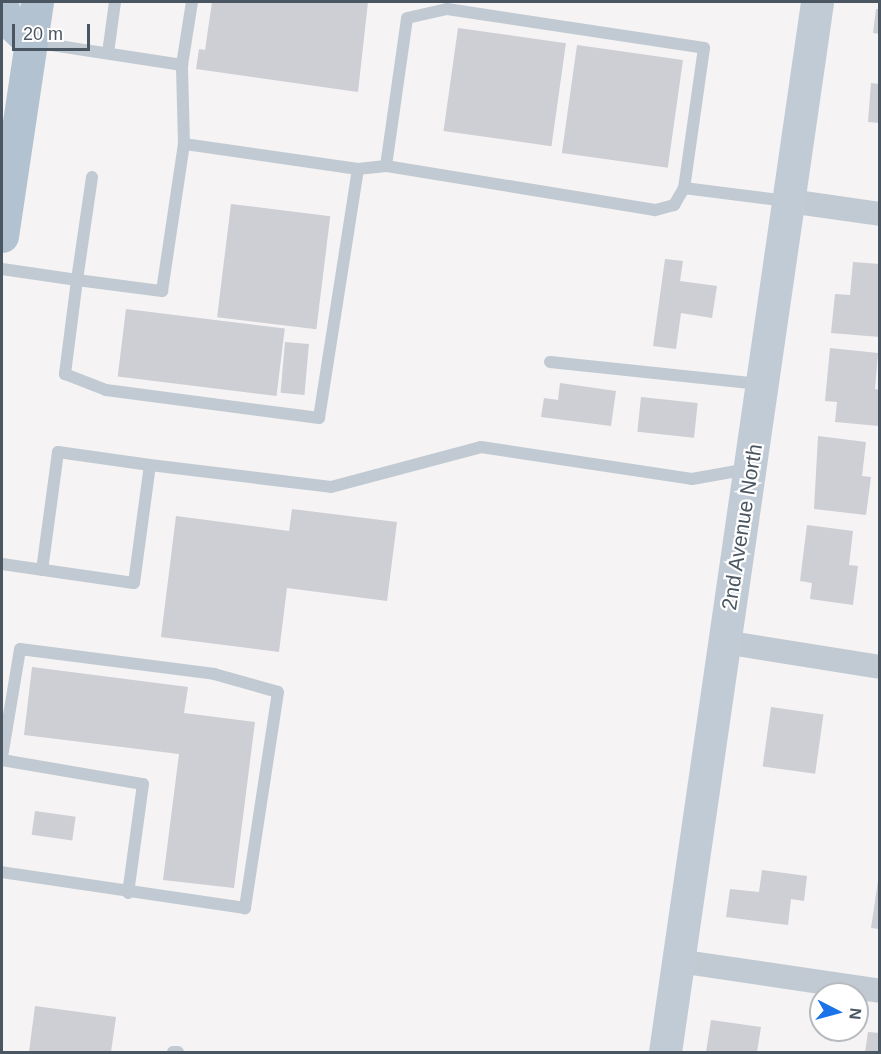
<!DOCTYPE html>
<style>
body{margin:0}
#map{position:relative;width:881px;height:1054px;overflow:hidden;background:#f5f3f3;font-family:Helvetica,sans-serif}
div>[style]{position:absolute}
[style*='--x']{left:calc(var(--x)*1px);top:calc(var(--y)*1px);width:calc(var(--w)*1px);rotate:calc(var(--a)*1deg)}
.building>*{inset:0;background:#cdcfd5;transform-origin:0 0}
.lane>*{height:12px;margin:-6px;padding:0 6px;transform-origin:6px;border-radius:6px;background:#c1cad2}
.street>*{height:24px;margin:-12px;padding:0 12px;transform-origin:12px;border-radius:12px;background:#c1cad2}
.secondary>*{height:33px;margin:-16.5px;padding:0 16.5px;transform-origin:16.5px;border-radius:16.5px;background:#c1cbd6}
.primary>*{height:33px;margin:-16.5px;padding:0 16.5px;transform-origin:16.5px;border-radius:16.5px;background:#b3c2d1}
span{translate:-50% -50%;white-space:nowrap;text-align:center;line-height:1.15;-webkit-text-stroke:4.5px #fff;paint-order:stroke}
.street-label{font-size:21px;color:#4a5661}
.frame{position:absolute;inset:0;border:3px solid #4a5661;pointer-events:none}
.north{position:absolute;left:809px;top:982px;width:60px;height:60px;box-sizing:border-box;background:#fff;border:2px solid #b7bbc0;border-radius:50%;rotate:96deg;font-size:16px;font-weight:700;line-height:24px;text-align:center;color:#4a5661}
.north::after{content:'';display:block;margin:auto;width:21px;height:27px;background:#1a73e8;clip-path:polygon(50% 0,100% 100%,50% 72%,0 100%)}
.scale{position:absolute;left:12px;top:24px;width:78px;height:27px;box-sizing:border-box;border:3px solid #4a5661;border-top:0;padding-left:8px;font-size:18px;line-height:21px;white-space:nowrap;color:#4a5661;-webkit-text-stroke:4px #fff;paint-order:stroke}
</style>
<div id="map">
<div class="building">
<i style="clip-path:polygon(212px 2px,368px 2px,358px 92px,196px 69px,199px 49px,205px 50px)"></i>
<i style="clip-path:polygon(876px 9px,880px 9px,880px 34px,873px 33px)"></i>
<i style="left:458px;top:28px;width:109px;height:104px;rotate:8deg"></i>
<i style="left:577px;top:45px;width:107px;height:109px;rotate:8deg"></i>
<i style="clip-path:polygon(871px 83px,880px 84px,880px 123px,868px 122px)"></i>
<i style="left:231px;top:204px;width:100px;height:114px;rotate:7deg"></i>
<i style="clip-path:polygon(665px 259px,683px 261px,680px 281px,717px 286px,712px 318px,681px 313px,676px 349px,653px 346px)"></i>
<i style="clip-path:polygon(853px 262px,880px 264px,880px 337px,831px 333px,835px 294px,850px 295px)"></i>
<i style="left:126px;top:309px;width:160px;height:68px;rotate:7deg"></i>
<i style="left:285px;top:342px;width:24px;height:51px;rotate:5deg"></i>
<i style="clip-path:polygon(830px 348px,878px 353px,875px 389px,880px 390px,879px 426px,835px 422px,837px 402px,825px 401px)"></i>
<i style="clip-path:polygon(560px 383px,616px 391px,611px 426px,541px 417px,544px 398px,558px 400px)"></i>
<i style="left:641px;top:397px;width:57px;height:35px;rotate:6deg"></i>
<i style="clip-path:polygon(818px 436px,866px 442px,862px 476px,871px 477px,866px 515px,814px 509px)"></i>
<i style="clip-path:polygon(292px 509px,397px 522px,387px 601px,287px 588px,279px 652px,161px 637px,176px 516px,289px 531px)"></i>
<i style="clip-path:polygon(807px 525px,853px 531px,849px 565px,858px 566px,853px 605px,810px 599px,812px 583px,800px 581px)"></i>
<i style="clip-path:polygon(32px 667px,188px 687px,184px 713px,255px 722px,234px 888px,163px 880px,179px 754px,24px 735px)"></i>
<i style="left:771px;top:707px;width:53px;height:60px;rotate:8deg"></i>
<i style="left:35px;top:811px;width:41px;height:24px;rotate:8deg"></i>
<i style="clip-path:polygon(762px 870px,807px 876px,804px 901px,791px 899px,788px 925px,726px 917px,730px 889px,759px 892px)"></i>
<i style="clip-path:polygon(878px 881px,880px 881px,880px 929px,871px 928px)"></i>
<i style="clip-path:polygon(35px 1006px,116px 1017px,111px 1052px,29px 1052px)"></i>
<i style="clip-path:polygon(711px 1020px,761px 1027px,757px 1052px,706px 1052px)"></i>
<i style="clip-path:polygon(868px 1032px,880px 1033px,880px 1052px,865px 1052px)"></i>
</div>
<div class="lane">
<i style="--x:32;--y:42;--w:152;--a:8.7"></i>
<i style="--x:182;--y:65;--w:64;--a:-81"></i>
<i style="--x:108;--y:53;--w:51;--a:-82.2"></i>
<i style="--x:358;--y:169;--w:28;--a:-6"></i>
<i style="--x:92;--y:177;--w:104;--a:98.3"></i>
<i style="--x:77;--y:280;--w:86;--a:7.4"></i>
<i style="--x:162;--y:291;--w:149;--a:-81.5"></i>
<i style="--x:184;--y:144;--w:79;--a:-91.5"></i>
<i style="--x:684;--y:188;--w:20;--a:120"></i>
<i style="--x:674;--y:205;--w:20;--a:165"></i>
<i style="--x:655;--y:210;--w:273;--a:-170.7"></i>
<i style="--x:386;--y:166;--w:149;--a:-81.9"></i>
<i style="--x:407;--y:18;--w:41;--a:-12.7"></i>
<i style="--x:447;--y:9;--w:260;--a:8.6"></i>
<i style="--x:704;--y:48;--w:141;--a:98.1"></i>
<i style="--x:684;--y:188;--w:104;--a:7.2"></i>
<i style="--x:2;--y:269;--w:76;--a:8.3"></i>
<i style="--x:77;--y:280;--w:95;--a:97.3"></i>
<i style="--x:65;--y:374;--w:44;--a:21.3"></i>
<i style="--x:106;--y:390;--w:215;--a:7.5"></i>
<i style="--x:319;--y:418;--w:252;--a:-81.1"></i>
<i style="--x:358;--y:169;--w:176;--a:-171.8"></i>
<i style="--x:550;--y:362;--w:211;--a:6"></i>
<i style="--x:150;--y:465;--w:182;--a:6.9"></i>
<i style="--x:331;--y:487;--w:155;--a:-14.9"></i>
<i style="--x:481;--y:447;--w:213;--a:8.6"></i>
<i style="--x:692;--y:479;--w:57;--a:-10.1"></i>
<i style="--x:2;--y:564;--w:133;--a:8.2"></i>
<i style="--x:134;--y:583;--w:119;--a:-82.3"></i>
<i style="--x:150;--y:465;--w:93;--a:-172"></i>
<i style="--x:58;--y:452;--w:119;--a:97.7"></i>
<i style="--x:2;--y:757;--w:109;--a:-80.5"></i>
<i style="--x:20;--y:649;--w:196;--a:7.3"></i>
<i style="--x:214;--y:674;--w:66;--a:15.7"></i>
<i style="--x:278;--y:692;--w:219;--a:98.7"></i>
<i style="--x:245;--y:908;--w:246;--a:-171.6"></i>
<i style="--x:2;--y:760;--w:143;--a:9.7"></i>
<i style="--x:143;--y:784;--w:110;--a:97.8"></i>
<i style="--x:173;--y:1052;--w:5;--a:0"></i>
</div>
<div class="street">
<i style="--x:789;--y:201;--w:92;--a:8.1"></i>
<i style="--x:724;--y:642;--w:158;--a:9.1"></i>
<i style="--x:678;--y:961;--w:204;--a:8.4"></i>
</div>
<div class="secondary">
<i style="--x:665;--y:1052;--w:1061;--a:-81.76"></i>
</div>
<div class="primary">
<i style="--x:2;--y:4;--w:14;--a:78"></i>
<i style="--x:5;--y:18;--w:35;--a:43"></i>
<i style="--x:2;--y:236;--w:237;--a:-81.5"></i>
</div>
<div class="street-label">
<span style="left:742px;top:527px;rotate:-81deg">2nd Avenue North</span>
</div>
<div class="frame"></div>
<div class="north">N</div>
<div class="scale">20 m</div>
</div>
